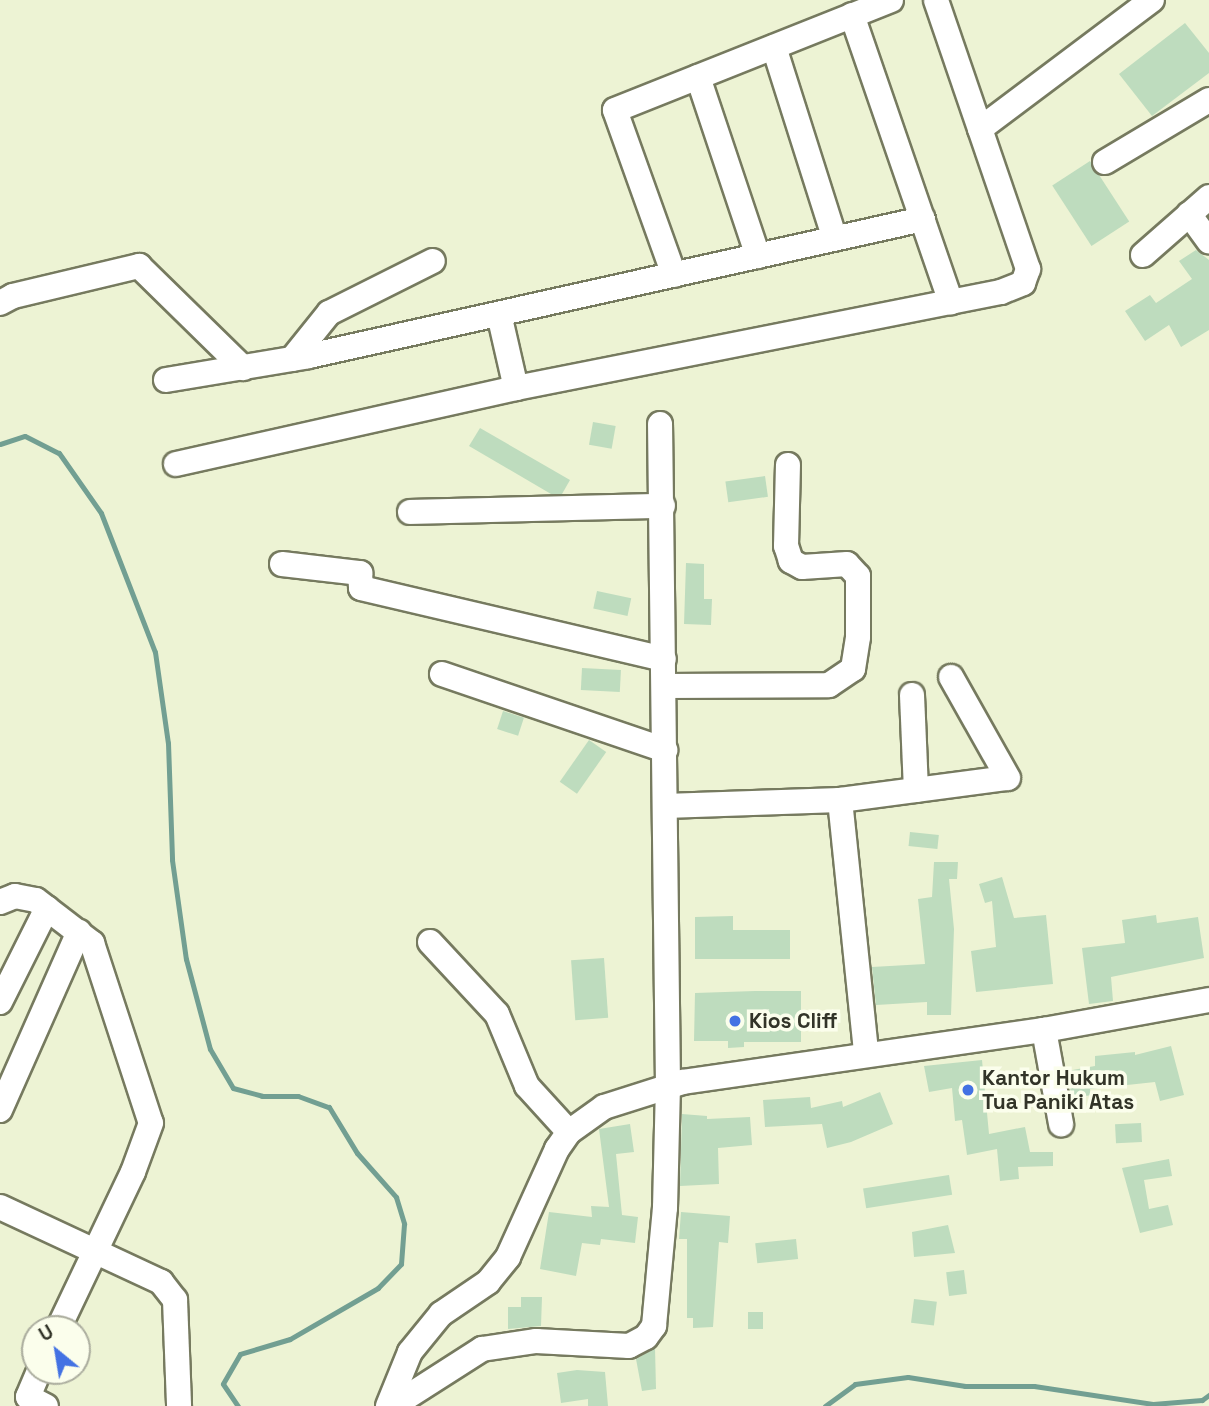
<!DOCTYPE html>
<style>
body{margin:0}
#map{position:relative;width:1209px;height:1406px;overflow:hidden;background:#edf3d4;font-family:"Space Grotesk",sans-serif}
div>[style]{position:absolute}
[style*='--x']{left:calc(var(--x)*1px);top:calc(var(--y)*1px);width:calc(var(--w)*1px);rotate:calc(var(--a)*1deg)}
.stream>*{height:5px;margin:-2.5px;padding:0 2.5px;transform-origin:2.5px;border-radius:2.5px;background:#729f92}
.building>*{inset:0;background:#bedcbe;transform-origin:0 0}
.roads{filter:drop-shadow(2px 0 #767a5f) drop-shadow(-2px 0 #767a5f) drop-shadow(0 2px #767a5f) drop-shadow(0 -2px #767a5f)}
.minor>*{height:24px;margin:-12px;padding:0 12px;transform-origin:12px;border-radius:12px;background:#fff}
.dots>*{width:19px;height:19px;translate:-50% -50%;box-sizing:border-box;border:4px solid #fbfeec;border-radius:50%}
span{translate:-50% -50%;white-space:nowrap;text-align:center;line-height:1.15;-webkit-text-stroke:7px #fbfeec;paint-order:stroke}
.poi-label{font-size:21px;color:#323428;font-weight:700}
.left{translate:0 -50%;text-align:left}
.north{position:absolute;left:21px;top:1315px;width:70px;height:70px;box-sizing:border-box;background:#fbfeec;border:2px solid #abad9e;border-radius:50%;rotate:330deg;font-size:19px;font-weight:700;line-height:28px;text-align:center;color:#323428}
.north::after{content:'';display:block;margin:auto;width:24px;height:32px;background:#4372e3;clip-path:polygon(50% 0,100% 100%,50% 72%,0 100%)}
</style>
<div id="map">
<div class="stream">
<i style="--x:0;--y:444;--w:26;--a:-18"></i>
<i style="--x:25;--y:436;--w:38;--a:27"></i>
<i style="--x:59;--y:453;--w:73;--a:55"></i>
<i style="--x:101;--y:513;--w:149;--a:68.8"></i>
<i style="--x:155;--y:652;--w:92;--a:81.9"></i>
<i style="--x:168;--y:743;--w:117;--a:88"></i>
<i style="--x:172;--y:860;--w:100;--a:82"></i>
<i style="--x:186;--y:959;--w:93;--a:75.1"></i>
<i style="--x:210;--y:1049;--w:45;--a:59.5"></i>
<i style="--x:233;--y:1088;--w:30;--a:15"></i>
<i style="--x:262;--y:1096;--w:36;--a:0"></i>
<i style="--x:298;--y:1096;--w:33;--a:20"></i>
<i style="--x:329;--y:1107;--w:54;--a:58.7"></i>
<i style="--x:357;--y:1153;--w:59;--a:48.4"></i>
<i style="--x:396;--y:1197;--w:28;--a:73"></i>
<i style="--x:404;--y:1224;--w:40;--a:94.3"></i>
<i style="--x:401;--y:1264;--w:33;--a:134"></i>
<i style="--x:378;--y:1288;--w:102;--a:149.9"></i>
<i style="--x:290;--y:1339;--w:52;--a:163.3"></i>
<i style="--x:240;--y:1354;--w:34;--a:120"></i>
<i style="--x:223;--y:1384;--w:27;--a:56"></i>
<i style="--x:825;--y:1406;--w:37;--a:-36"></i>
<i style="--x:855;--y:1384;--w:53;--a:-7.5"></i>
<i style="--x:908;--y:1377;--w:58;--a:9"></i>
<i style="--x:965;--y:1386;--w:69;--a:0"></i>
<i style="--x:1034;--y:1386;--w:120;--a:8.6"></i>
<i style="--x:1153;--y:1404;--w:49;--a:-4.7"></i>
<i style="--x:1202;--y:1400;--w:9;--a:-36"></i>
</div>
<div class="building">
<i style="clip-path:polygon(1185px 23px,1209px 53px,1209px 73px,1152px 116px,1119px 74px)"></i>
<i style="left:1090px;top:161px;width:72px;height:45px;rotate:57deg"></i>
<i style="clip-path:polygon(1196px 250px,1209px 260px,1209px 330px,1181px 347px,1169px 325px,1145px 341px,1125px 311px,1150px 295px,1156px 303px,1192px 279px,1179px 261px)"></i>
<i style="left:593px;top:422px;width:23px;height:23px;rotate:10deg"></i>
<i style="clip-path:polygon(480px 428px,570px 480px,562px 494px,551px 494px,469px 446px)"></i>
<i style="left:765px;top:476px;width:21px;height:40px;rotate:82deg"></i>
<i style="clip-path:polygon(686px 563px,704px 564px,704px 599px,712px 599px,711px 625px,684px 624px)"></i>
<i style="left:597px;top:591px;width:35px;height:18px;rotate:12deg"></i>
<i style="left:582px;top:668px;width:39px;height:22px;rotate:3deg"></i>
<i style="left:503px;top:711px;width:22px;height:19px;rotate:18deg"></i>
<i style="left:589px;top:740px;width:21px;height:51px;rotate:35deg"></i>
<i style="left:910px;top:832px;width:29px;height:14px;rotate:6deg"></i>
<i style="clip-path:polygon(934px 862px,958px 862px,957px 879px,949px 879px,954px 929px,951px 1015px,927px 1015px,927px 1002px,876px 1005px,872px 967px,925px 964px,918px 899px,932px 897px)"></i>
<i style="clip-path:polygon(1002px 877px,1014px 918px,1046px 915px,1053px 984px,976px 992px,971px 951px,996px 947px,992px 901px,985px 903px,979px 884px)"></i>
<i style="clip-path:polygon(1156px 915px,1157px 923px,1198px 917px,1204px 958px,1111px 977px,1113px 1001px,1089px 1004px,1082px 948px,1125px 943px,1122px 920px)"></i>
<i style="clip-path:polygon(733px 916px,733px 930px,790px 930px,790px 959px,695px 959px,695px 917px)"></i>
<i style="left:604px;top:958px;width:60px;height:33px;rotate:86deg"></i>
<i style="clip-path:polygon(755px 991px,801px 991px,801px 1042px,744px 1042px,744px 1047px,728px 1048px,728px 1041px,694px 1041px,695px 993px)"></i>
<i style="clip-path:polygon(1171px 1046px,1184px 1095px,1160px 1101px,1155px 1082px,1090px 1089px,1091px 1095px,1072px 1099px,1067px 1071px,1095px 1066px,1095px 1056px,1135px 1052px,1135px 1055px)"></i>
<i style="clip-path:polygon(982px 1060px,989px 1134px,1025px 1127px,1030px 1152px,1053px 1152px,1053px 1166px,1018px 1167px,1019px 1179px,1000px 1181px,997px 1149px,967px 1155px,962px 1120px,955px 1121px,952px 1088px,929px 1092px,924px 1066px)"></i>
<i style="clip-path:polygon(880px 1092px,893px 1124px,851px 1142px,827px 1148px,822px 1124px,765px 1127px,763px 1100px,810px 1097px,811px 1108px,842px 1101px,843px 1107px)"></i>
<i style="clip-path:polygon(682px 1114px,707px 1116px,707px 1119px,750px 1117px,752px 1145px,718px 1148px,719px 1184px,680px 1186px)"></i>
<i style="left:1141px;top:1123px;width:19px;height:26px;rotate:87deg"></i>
<i style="clip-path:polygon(630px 1124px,634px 1152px,616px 1154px,622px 1215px,638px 1217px,635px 1243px,601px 1239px,600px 1245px,582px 1243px,576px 1276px,540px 1269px,549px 1212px,592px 1217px,591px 1206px,609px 1207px,599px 1129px)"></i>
<i style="clip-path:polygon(1169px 1159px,1172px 1176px,1144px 1180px,1149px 1209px,1168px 1205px,1173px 1225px,1140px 1233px,1122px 1168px)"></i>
<i style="left:949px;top:1175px;width:20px;height:87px;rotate:81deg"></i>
<i style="clip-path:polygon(681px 1212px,730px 1216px,728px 1243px,719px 1242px,713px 1327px,693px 1328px,693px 1318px,687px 1318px,687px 1239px,679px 1239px)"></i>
<i style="clip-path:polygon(948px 1225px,955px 1253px,914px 1257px,912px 1232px)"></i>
<i style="left:796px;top:1239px;width:20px;height:41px;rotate:84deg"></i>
<i style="left:964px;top:1270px;width:24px;height:18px;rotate:83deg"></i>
<i style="clip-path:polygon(521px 1297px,542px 1297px,541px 1326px,508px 1329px,508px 1307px,521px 1307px)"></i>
<i style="left:914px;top:1299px;width:23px;height:24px;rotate:7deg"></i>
<i style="left:748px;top:1312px;width:15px;height:17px"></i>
<i style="clip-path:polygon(655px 1348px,656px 1389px,642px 1391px,636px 1359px)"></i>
<i style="clip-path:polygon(577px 1370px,605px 1372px,608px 1406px,588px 1406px,588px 1399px,561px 1403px,557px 1373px)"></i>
</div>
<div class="roads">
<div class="minor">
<i style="--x:852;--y:15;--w:304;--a:71"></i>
<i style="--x:774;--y:47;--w:201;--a:72.4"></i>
<i style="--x:698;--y:77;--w:189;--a:71.5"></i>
<i style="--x:980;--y:129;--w:215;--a:-36.9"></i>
<i style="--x:1105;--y:162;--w:121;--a:-30.8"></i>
<i style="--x:1189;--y:214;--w:34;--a:54"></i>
<i style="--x:1143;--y:255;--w:88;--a:-41.3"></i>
<i style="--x:674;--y:275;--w:175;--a:-109.7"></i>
<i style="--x:615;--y:110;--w:297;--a:-21.7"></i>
<i style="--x:0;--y:303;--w:15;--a:-28"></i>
<i style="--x:13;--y:296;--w:130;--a:-13.4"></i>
<i style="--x:139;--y:266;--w:146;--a:44.4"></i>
<i style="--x:499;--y:314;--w:76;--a:77.1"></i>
<i style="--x:292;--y:359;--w:59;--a:-51.2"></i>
<i style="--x:329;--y:313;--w:116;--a:-26.6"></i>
<i style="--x:166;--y:380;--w:145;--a:-9.5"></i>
<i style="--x:309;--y:356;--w:629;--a:-12.58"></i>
<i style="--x:176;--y:464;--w:348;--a:-12.6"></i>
<i style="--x:516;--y:388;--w:494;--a:-11.2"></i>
<i style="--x:1001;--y:292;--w:24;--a:-22"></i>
<i style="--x:1023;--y:283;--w:15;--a:-70"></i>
<i style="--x:1028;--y:269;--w:284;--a:-108.9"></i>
<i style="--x:410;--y:512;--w:253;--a:-1.4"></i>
<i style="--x:282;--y:564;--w:79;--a:6.6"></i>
<i style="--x:360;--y:573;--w:15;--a:86"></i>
<i style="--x:361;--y:588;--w:311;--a:13.2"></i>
<i style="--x:442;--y:674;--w:236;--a:18.8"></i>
<i style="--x:664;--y:686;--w:165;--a:-0.3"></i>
<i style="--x:829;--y:685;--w:29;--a:-34"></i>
<i style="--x:853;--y:669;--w:32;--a:-81"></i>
<i style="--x:858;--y:637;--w:61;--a:-90"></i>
<i style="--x:858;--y:576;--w:16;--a:-133"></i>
<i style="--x:847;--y:564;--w:45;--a:176.2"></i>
<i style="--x:802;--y:567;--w:13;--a:-151"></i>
<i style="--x:791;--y:561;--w:16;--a:-108"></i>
<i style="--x:786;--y:546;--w:81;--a:-88.6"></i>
<i style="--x:912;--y:695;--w:95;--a:87.6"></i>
<i style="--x:840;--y:800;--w:254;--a:84.1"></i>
<i style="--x:665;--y:806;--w:175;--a:-2"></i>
<i style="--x:840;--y:800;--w:169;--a:-7.5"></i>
<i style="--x:1008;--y:778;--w:116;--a:-119.4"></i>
<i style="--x:0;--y:902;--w:16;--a:-22"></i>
<i style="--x:15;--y:896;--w:21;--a:11"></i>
<i style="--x:36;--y:900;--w:71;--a:37.5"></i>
<i style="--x:92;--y:943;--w:189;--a:71.9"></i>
<i style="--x:151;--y:1123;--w:52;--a:110.2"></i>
<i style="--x:133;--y:1172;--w:174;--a:115.5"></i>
<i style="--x:430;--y:942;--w:98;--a:47.1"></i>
<i style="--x:497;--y:1014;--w:78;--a:67.4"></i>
<i style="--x:527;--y:1086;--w:62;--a:47.6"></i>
<i style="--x:0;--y:1002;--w:105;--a:-63.4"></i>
<i style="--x:1044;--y:1030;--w:96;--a:79.7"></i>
<i style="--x:0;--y:1110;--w:195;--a:-66.1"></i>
<i style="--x:0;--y:1207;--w:178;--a:25"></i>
<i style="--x:161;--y:1282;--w:23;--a:52"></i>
<i style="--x:175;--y:1300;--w:106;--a:87.8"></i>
<i style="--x:39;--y:1371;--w:28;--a:113"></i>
<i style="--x:28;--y:1397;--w:20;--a:27"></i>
<i style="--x:388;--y:1406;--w:58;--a:-67.8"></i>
<i style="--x:410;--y:1352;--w:49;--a:-50.8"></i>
<i style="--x:441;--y:1314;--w:57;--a:-34.2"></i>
<i style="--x:488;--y:1282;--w:32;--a:-51"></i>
<i style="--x:508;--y:1257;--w:119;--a:-65.6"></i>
<i style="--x:557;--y:1149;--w:21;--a:-55"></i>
<i style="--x:569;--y:1132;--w:43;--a:-35.5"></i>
<i style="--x:604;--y:1107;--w:83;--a:-17.6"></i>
<i style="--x:683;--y:1082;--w:365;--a:-8.2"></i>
<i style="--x:1044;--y:1030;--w:168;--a:-10.3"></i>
<i style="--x:393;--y:1406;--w:106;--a:-32.6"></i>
<i style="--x:482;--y:1349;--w:55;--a:-8.4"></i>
<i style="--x:536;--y:1341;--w:93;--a:3.1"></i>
<i style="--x:629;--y:1346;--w:19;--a:-28"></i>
<i style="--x:646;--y:1337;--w:14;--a:-54"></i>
<i style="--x:654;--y:1326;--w:119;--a:-84.7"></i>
<i style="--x:665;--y:1208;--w:122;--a:-88.6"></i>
<i style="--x:668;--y:1086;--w:662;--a:-90.69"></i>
</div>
</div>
<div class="dots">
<i style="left:735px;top:1021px;background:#4372e3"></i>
<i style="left:968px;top:1090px;background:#4372e3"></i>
</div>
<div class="poi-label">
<span class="left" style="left:749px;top:1021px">Kios Cliff</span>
<span class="left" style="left:982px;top:1090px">Kantor Hukum<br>Tua Paniki Atas</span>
</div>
<div class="north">U</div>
</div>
